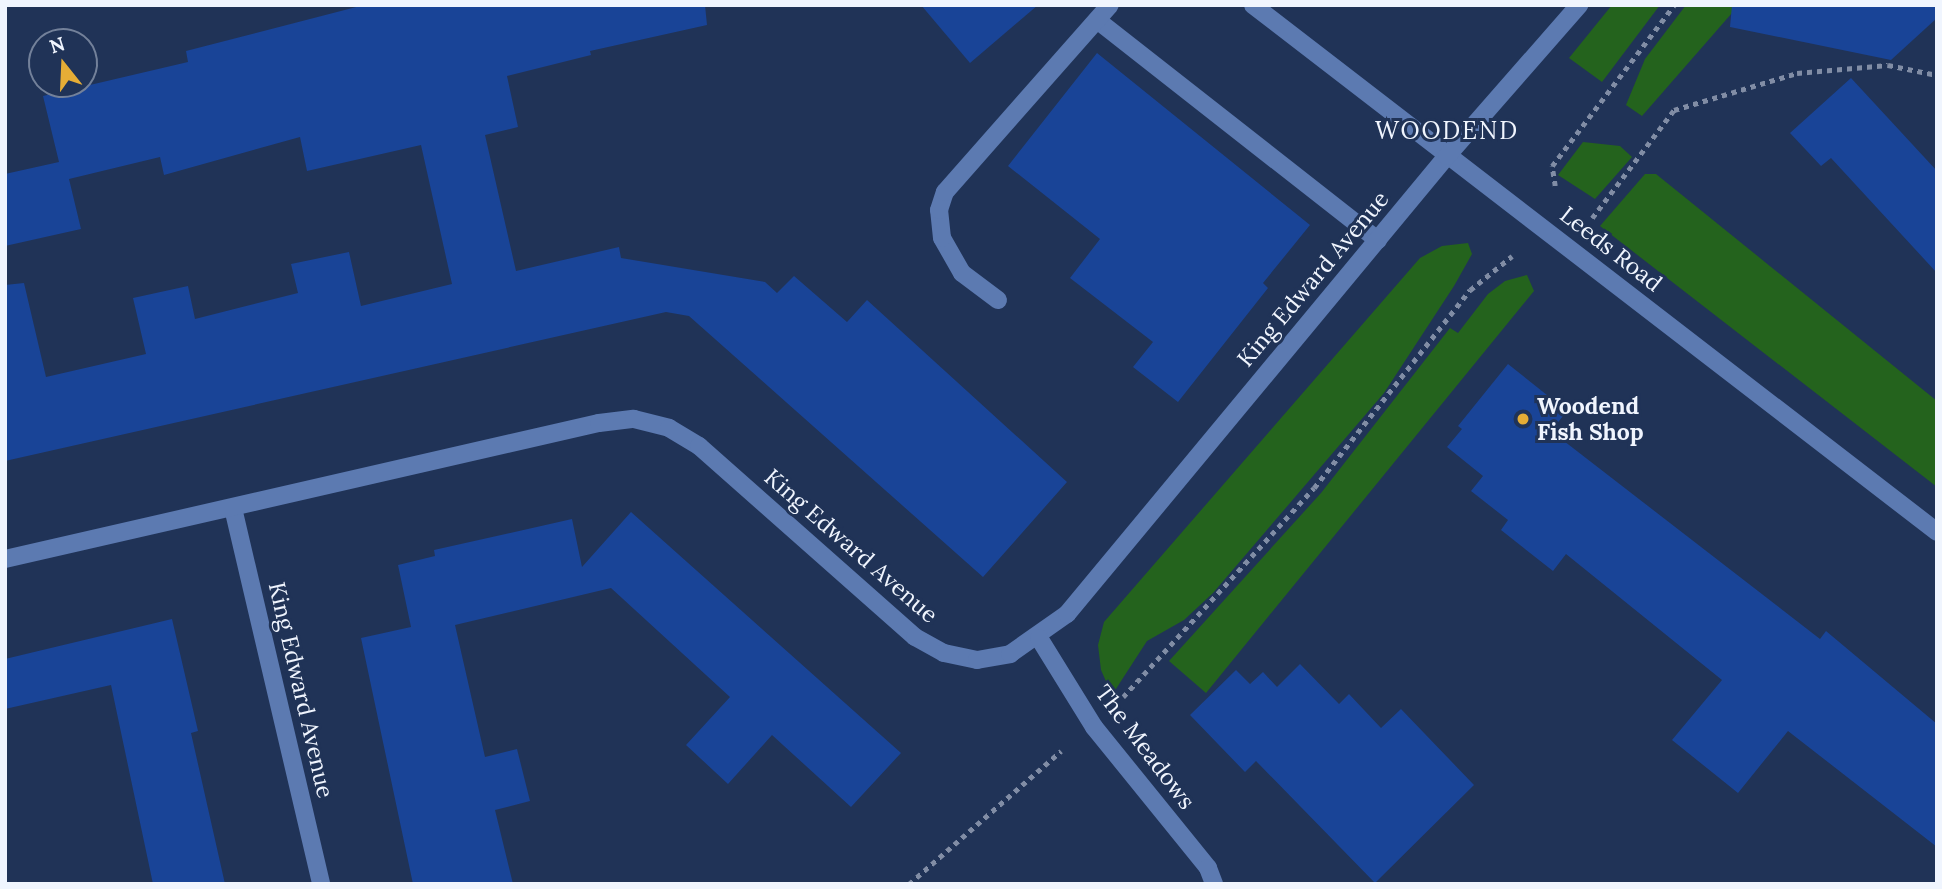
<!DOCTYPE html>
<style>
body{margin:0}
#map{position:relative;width:1942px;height:889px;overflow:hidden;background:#203357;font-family:Lora,serif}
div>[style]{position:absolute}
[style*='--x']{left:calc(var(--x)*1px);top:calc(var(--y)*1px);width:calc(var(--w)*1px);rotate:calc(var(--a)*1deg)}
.green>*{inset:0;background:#24631d}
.building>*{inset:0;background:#194497}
.path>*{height:4.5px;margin-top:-2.25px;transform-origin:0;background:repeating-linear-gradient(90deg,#818da5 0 5px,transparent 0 10px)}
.minor>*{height:18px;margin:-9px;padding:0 9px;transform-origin:9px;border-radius:9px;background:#5c7ab1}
.dots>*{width:19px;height:19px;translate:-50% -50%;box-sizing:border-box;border:4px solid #203357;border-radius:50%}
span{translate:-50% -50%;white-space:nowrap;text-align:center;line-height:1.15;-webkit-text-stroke:6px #203357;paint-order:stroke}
.street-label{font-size:23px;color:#f0f5fe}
.poi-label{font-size:23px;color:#f0f5fe;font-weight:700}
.left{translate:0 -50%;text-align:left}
.neighbourhood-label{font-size:24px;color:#f0f5fe;letter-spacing:2px}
.frame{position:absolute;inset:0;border:7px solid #f0f5fe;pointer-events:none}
.north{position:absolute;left:28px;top:28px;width:70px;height:70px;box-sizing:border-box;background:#203357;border:2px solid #73819a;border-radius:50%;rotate:342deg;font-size:19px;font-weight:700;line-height:28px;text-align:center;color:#f0f5fe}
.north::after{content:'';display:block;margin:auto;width:24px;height:32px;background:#e5ad36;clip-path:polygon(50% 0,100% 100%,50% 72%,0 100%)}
</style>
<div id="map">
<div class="green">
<i style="clip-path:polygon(1612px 5px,1660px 5px,1602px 82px,1569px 58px)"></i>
<i style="clip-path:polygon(1686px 5px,1739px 5px,1642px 116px,1626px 105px,1645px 59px)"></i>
<i style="clip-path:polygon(1583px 142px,1620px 146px,1632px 157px,1595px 199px,1558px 175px)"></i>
<i style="clip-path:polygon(1645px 174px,1656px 174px,1937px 401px,1937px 487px,1600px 226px)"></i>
<i style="clip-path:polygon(1468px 243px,1472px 254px,1454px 286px,1384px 393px,1213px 593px,1184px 620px,1147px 641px,1112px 695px,1101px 670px,1098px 645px,1104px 622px,1420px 258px,1442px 246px)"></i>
<i style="clip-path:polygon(1527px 275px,1534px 291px,1206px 693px,1169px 661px,1321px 493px,1450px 328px,1458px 333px,1488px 294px,1505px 281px)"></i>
</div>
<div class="building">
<i style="clip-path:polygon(364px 5px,705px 5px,707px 25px,590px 51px,591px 55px,507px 76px,518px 127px,485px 135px,516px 271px,619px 247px,621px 258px,765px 282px,777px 293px,794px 276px,847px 322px,867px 300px,1067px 482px,983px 577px,689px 316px,666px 312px,5px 461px,5px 285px,24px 283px,46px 377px,146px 354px,133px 298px,188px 286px,195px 319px,298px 293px,291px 264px,349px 252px,361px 306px,452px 284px,421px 145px,307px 171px,300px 137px,164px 175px,160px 157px,69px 179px,81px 229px,5px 246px,5px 174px,59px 162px,43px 96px,188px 62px,186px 51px)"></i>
<i style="clip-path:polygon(921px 5px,1038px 5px,970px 63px)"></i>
<i style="clip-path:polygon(1732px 5px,1937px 5px,1937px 18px,1891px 60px,1730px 27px)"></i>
<i style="clip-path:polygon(1097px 53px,1310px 225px,1263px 283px,1268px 288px,1178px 402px,1133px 367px,1153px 342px,1070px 278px,1100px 239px,1008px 166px)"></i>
<i style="clip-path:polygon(1851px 78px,1937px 171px,1937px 273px,1831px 158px,1821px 166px,1790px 133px)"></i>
<i style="clip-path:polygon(1508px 364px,1567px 411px,1551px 431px,1820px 639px,1826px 631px,1937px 724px,1937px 847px,1788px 731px,1738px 793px,1672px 740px,1722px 680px,1566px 554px,1553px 571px,1501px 530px,1508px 520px,1471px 491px,1483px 476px,1447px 447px,1462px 429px,1458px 426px)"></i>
<i style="clip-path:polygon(631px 512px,901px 753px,851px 807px,772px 735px,728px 784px,686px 745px,730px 697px,611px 588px,455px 625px,485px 757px,517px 749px,530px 801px,495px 810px,513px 884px,413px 884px,361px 638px,411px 627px,398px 565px,435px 556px,434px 550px,572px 519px,582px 567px)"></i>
<i style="clip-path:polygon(172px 619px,198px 731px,191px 733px,225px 884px,153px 884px,111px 685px,5px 709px,5px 659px)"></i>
<i style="clip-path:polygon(1300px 664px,1339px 704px,1349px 694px,1381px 728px,1401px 709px,1474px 785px,1375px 883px,1256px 761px,1245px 772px,1190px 715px,1236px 670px,1250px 684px,1263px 672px,1277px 687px)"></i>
</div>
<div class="path">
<i style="--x:1555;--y:186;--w:20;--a:-99"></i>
<i style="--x:1552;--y:166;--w:202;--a:-52.8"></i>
<i style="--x:1592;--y:218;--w:136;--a:-52.8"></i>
<i style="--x:1674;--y:110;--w:128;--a:-16.7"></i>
<i style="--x:1797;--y:73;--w:91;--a:-5"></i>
<i style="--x:1888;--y:65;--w:50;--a:11.5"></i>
<i style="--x:1123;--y:697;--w:283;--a:-47.6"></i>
<i style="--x:1314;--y:488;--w:252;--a:-51.8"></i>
<i style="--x:1470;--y:290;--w:54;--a:-39"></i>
<i style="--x:909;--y:884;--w:202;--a:-41.2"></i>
</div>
<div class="minor">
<i style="--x:1253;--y:5;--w:863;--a:37.61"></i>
<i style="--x:1097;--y:20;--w:357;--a:38.1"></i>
<i style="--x:998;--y:300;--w:45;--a:-143.1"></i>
<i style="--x:962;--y:273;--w:40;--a:-119.7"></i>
<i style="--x:942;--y:238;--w:28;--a:-96"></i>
<i style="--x:939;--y:210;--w:19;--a:-72"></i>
<i style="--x:945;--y:192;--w:249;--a:-48.6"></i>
<i style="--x:233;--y:508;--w:386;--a:76.8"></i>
<i style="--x:5;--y:559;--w:609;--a:-12.9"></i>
<i style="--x:599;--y:423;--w:35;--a:-7"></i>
<i style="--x:634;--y:419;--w:36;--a:14"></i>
<i style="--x:669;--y:428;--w:35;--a:31"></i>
<i style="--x:699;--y:446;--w:288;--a:41.5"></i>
<i style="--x:915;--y:637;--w:33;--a:29"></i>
<i style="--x:944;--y:653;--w:34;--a:12"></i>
<i style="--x:977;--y:660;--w:34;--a:-10"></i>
<i style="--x:1010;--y:654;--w:70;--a:-35.1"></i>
<i style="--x:1067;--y:614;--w:595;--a:-50.32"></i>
<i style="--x:1447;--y:156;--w:201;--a:-48.8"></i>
<i style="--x:1039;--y:638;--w:105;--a:58.3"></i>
<i style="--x:1094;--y:727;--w:181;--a:51"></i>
<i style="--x:1208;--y:868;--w:17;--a:69"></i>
</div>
<div class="dots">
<i style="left:1523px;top:419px;background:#e5ad36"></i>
</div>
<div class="street-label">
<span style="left:1611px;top:249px;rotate:38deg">Leeds Road</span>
<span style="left:1313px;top:279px;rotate:-50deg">King Edward Avenue</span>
<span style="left:851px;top:546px;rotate:41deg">King Edward Avenue</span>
<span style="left:301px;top:690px;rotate:77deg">King Edward Avenue</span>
<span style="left:1145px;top:747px;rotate:53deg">The Meadows</span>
</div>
<div class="poi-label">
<span class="left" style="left:1537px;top:419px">Woodend<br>Fish Shop</span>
</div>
<div class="neighbourhood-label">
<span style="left:1447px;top:131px">WOODEND</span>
</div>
<div class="frame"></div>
<div class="north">N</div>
</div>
